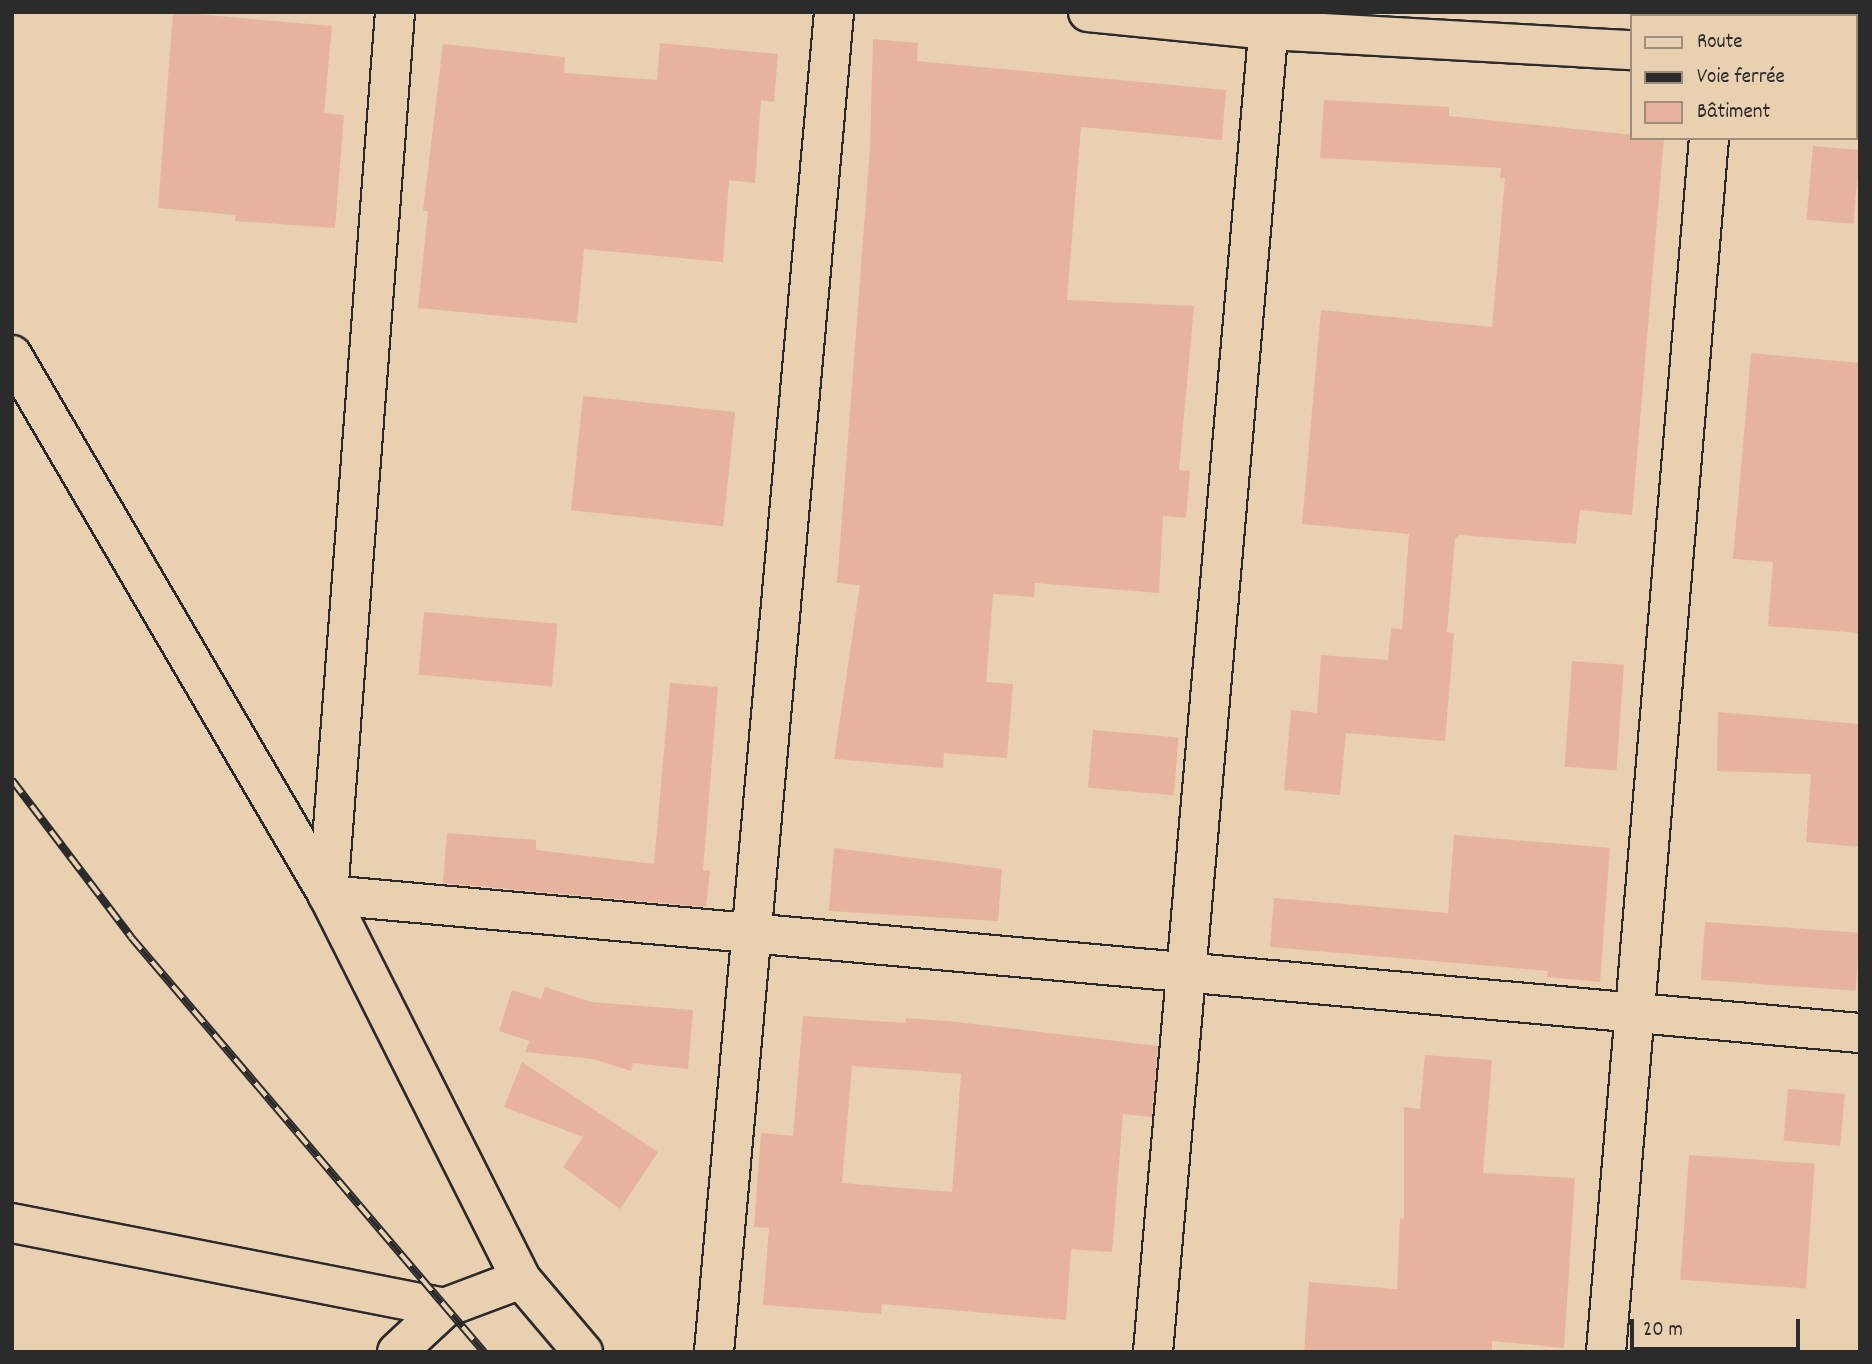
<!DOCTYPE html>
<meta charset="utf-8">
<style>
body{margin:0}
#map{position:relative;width:1872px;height:1364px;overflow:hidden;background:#e9d0b1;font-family:Dekko,sans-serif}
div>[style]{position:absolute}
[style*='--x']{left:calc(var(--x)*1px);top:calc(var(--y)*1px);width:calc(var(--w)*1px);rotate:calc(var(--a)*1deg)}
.building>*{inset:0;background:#e7b39e;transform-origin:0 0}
.roads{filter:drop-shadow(2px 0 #2b2b2b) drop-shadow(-2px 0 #2b2b2b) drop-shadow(0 2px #2b2b2b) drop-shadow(0 -2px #2b2b2b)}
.minor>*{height:38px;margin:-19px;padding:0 19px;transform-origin:19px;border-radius:19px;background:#e9d0b1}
.tertiary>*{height:38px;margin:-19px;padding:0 19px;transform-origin:19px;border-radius:19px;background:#e9d0b1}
.rail>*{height:8px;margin-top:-4px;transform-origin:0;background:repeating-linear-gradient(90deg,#e9d0b1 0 16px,#2b2b2b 0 32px);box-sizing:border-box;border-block:2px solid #2b2b2b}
span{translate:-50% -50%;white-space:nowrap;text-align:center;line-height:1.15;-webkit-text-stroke:5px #e9d0b1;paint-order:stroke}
.frame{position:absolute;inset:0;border:14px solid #2b2b2b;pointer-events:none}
.legend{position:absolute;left:1630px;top:14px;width:228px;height:126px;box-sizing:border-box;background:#e9d0b1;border:2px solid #9d8e7b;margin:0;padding:9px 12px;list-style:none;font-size:21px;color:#2b2b2b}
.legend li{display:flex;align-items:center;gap:14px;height:35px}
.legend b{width:35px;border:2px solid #9d8e7b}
.scale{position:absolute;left:1630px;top:1319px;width:170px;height:32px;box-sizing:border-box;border:4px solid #2b2b2b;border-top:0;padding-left:9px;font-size:21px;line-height:24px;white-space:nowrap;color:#2b2b2b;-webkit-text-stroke:5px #e9d0b1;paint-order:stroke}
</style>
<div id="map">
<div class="building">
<i style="clip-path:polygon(173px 12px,332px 26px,324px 113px,344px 115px,335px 228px,235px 221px,236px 215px,158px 208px)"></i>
<i style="clip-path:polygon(873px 39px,918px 43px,917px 61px,1226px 90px,1222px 140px,1081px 127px,1067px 300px,1194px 306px,1179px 470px,1190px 471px,1186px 518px,1163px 516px,1159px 593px,1035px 583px,1034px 597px,993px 594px,986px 682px,1013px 684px,1007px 758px,944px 753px,943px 768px,834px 759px,860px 585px,837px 583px,870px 148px)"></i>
<i style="clip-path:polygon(660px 43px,778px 54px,774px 102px,761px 100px,755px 183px,729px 180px,723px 262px,584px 249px,577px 323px,418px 308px,428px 211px,423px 211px,443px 44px,565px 57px,564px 73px,657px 80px)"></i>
<i style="clip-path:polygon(1324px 100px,1449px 107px,1449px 116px,1664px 138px,1632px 515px,1580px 510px,1576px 544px,1459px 535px,1455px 539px,1447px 632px,1454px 633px,1445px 741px,1346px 733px,1340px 795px,1284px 790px,1291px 710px,1317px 713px,1321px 655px,1388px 660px,1391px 628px,1402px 629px,1409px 534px,1302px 524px,1321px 310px,1492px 327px,1505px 178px,1500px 178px,1501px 168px,1320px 158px)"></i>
<i style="left:1813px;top:146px;width:47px;height:74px;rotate:5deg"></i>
<i style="clip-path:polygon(1751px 353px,1860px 363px,1860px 633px,1768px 626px,1773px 562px,1733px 559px)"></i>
<i style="left:583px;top:396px;width:153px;height:115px;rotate:6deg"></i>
<i style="left:424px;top:612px;width:134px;height:63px;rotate:5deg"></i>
<i style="left:1572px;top:661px;width:52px;height:106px;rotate:4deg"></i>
<i style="clip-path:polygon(670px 683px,718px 687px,703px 870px,710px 871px,706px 907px,443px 883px,447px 833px,536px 840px,536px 850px,654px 864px)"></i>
<i style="clip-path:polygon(1718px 712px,1860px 724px,1860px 847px,1806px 842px,1811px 774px,1717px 771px)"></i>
<i style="left:1093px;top:730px;width:86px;height:58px;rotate:5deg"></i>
<i style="clip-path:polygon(1454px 835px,1610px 848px,1600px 982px,1547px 977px,1548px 971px,1270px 947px,1274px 898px,1448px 913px)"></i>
<i style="clip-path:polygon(834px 848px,1002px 869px,998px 921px,829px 911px)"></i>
<i style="left:1705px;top:922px;width:155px;height:58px;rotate:4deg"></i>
<i style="clip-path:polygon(545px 987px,591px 1002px,693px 1010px,688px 1069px,633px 1063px,631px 1071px,593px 1059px,525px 1052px,530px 1041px,499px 1031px,512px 990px,541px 999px)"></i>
<i style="clip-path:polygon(evenodd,803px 1016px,905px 1023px,906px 1018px,948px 1021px,1158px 1046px,1152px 1117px,1123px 1114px,1112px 1252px,1071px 1249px,1066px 1320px,882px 1304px,881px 1314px,763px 1305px,769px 1228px,754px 1227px,761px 1133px,793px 1136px,803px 1016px,852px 1066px,961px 1074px,952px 1192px,842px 1183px,852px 1066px)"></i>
<i style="clip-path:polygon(1425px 1055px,1492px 1060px,1483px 1173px,1575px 1178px,1564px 1348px,1492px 1341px,1492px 1352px,1304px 1352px,1309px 1282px,1397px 1289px,1400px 1218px,1404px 1219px,1404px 1107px,1420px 1109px)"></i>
<i style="clip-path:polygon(522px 1062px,658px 1152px,620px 1209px,563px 1167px,583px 1137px,504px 1107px)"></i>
<i style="left:1788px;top:1089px;width:57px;height:52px;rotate:5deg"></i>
<i style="left:1689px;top:1155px;width:126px;height:125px;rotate:4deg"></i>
</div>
<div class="roads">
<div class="minor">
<i style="--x:395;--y:12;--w:886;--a:94.34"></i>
<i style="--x:328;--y:895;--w:1538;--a:5.15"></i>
<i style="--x:1088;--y:12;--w:182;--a:5.7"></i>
<i style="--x:1269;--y:30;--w:364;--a:3.2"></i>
<i style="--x:1719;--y:16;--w:4;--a:-76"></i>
<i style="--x:1856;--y:67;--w:4;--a:0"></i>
<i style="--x:714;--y:1352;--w:1345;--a:-84.88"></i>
<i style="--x:1153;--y:1352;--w:1345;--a:-85.01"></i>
<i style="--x:1606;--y:1352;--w:1218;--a:-85.15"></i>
</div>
<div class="tertiary">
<i style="--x:12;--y:355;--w:626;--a:59.66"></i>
<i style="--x:328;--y:895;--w:430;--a:63.3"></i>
<i style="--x:521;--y:1279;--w:96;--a:49.7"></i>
<i style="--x:12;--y:1223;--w:440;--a:11.1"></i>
<i style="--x:397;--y:1352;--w:64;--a:-43.1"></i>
<i style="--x:444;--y:1308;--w:82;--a:-20.6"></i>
</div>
</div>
<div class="rail">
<i style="--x:12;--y:780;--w:197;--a:52.8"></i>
<i style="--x:131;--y:937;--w:545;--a:49.62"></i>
</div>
<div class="frame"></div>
<ul class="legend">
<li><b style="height:9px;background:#e9d0b1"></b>Route</li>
<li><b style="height:9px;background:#2b2b2b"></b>Voie ferrée</li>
<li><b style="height:19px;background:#e7b39e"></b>Bâtiment</li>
</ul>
<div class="scale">20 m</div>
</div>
